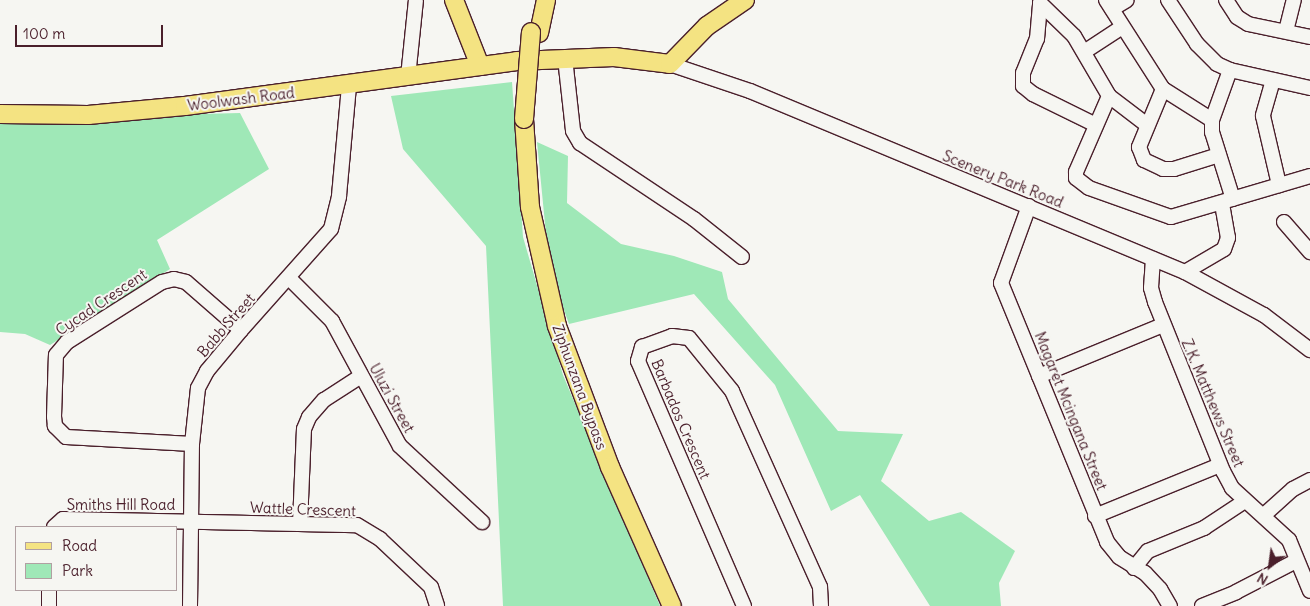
<!DOCTYPE html>
<style>
body{margin:0}
#map{position:relative;width:1310px;height:606px;overflow:hidden;background:#f6f6f2;font-family:Delius,sans-serif}
div>[style]{position:absolute}
[style*='--x']{left:calc(var(--x)*1px);top:calc(var(--y)*1px);width:calc(var(--w)*1px);rotate:calc(var(--a)*1deg)}
.green>*{inset:0;background:#9fe8b7}
.roads{filter:drop-shadow(1px 0 #4a1f2b) drop-shadow(-1px 0 #4a1f2b) drop-shadow(0 1px #4a1f2b) drop-shadow(0 -1px #4a1f2b)}
.minor>*{height:14px;margin:-7px;padding:0 7px;transform-origin:7px;border-radius:7px;background:#f6f6f2}
.major>*{height:18px;margin:-9px;padding:0 9px;transform-origin:9px;border-radius:9px;background:#f4e382}
.bridges{filter:drop-shadow(1px 0 #4a1f2b) drop-shadow(-1px 0 #4a1f2b) drop-shadow(0 1px #4a1f2b) drop-shadow(0 -1px #4a1f2b)}
.major-bridge>*{height:18px;margin:-9px;padding:0 9px;transform-origin:9px;border-radius:9px;background:#f4e382}
span{translate:-50% -50%;white-space:nowrap;text-align:center;line-height:1.15;-webkit-text-stroke:4px #f6f6f2;paint-order:stroke}
.street-label{font-size:15px;color:#4a1f2b}
.legend{position:absolute;left:15px;top:526px;width:162px;height:65px;box-sizing:border-box;background:#f6f6f2;border:1px solid #b1a0a2;margin:0;padding:6px 9px;list-style:none;font-size:15px;color:#4a1f2b}
.legend li{display:flex;align-items:center;gap:10px;height:25px}
.legend b{width:25px;border:1px solid #b1a0a2}
.north{position:absolute;left:1245px;top:541px;width:50px;height:50px;-webkit-text-stroke:4px #f6f6f2;paint-order:stroke;rotate:210deg;font-size:14px;font-weight:700;line-height:20px;text-align:center;color:#4a1f2b}
.north::after{content:'';display:block;margin:auto;width:18px;height:22px;background:#4a1f2b;clip-path:polygon(50% 0,100% 100%,50% 72%,0 100%)}
.scale{position:absolute;left:15px;top:25px;width:148px;height:22px;box-sizing:border-box;border:2px solid #4a1f2b;border-top:0;padding-left:6px;font-size:15px;line-height:18px;white-space:nowrap;color:#4a1f2b;-webkit-text-stroke:4px #f6f6f2;paint-order:stroke}
</style>
<div id="map">
<div class="green">
<i style="clip-path:polygon(512px 82px,523px 237px,563px 375px,660px 606px,503px 606px,486px 246px,403px 149px,391px 96px)"></i>
<i style="clip-path:polygon(240px 113px,269px 169px,157px 240px,170px 269px,50px 345px,25px 334px,0 332px,0 119px)"></i>
<i style="clip-path:polygon(537px 142px,568px 156px,567px 203px,621px 244px,674px 256px,722px 272px,728px 299px,838px 431px,903px 434px,881px 481px,929px 521px,961px 512px,1015px 551px,999px 583px,1001px 606px,930px 606px,860px 495px,831px 511px,775px 385px,694px 294px,569px 324px,556px 288px,547px 244px)"></i>
</div>
<div class="roads">
<div class="minor">
<i style="--x:1106;--y:0;--w:106;--a:57.4"></i>
<i style="--x:1163;--y:89;--w:58;--a:32.3"></i>
<i style="--x:1168;--y:0;--w:53;--a:56.6"></i>
<i style="--x:1197;--y:44;--w:28;--a:45"></i>
<i style="--x:1217;--y:64;--w:14;--a:25"></i>
<i style="--x:1230;--y:70;--w:82;--a:12.7"></i>
<i style="--x:1226;--y:0;--w:20;--a:57"></i>
<i style="--x:1237;--y:17;--w:13;--a:32"></i>
<i style="--x:1248;--y:24;--w:63;--a:11.8"></i>
<i style="--x:1112;--y:9;--w:17;--a:-31"></i>
<i style="--x:1286;--y:31;--w:32;--a:-76"></i>
<i style="--x:1084;--y:52;--w:45;--a:-33.3"></i>
<i style="--x:565;--y:58;--w:73;--a:83.7"></i>
<i style="--x:573;--y:131;--w:14;--a:60"></i>
<i style="--x:580;--y:143;--w:137;--a:33.7"></i>
<i style="--x:694;--y:219;--w:61;--a:38.4"></i>
<i style="--x:670;--y:64;--w:84;--a:18.6"></i>
<i style="--x:750;--y:91;--w:471;--a:22.6"></i>
<i style="--x:1185;--y:272;--w:90;--a:28.6"></i>
<i style="--x:1264;--y:315;--w:58;--a:37.3"></i>
<i style="--x:1230;--y:70;--w:53;--a:109.8"></i>
<i style="--x:1212;--y:120;--w:12;--a:90"></i>
<i style="--x:1212;--y:132;--w:70;--a:72.6"></i>
<i style="--x:408;--y:77;--w:77;--a:-84.1"></i>
<i style="--x:1273;--y:80;--w:37;--a:106"></i>
<i style="--x:1263;--y:116;--w:71;--a:76.9"></i>
<i style="--x:1163;--y:89;--w:63;--a:112.5"></i>
<i style="--x:1139;--y:147;--w:14;--a:69"></i>
<i style="--x:1144;--y:160;--w:21;--a:25"></i>
<i style="--x:1163;--y:169;--w:11;--a:0"></i>
<i style="--x:1174;--y:169;--w:47;--a:-17.3"></i>
<i style="--x:1109;--y:96;--w:83;--a:113.5"></i>
<i style="--x:1076;--y:172;--w:6;--a:90"></i>
<i style="--x:1076;--y:178;--w:16;--a:38"></i>
<i style="--x:1089;--y:188;--w:87;--a:19.5"></i>
<i style="--x:1171;--y:217;--w:145;--a:-16.4"></i>
<i style="--x:1096;--y:125;--w:70;--a:-153.8"></i>
<i style="--x:1033;--y:94;--w:13;--a:-141"></i>
<i style="--x:1023;--y:86;--w:13;--a:-90"></i>
<i style="--x:1023;--y:73;--w:37;--a:-68"></i>
<i style="--x:1037;--y:39;--w:36;--a:-85"></i>
<i style="--x:1040;--y:3;--w:47;--a:44.1"></i>
<i style="--x:1074;--y:36;--w:69;--a:59.7"></i>
<i style="--x:1109;--y:96;--w:48;--a:37.3"></i>
<i style="--x:1029;--y:206;--w:82;--a:110"></i>
<i style="--x:1001;--y:283;--w:280;--a:67.7"></i>
<i style="--x:1107;--y:542;--w:19;--a:51"></i>
<i style="--x:1119;--y:557;--w:31;--a:32"></i>
<i style="--x:1145;--y:573;--w:22;--a:47"></i>
<i style="--x:1160;--y:589;--w:20;--a:60"></i>
<i style="--x:1284;--y:222;--w:40;--a:49"></i>
<i style="--x:1153;--y:259;--w:29;--a:94"></i>
<i style="--x:1151;--y:288;--w:15;--a:74"></i>
<i style="--x:1155;--y:302;--w:182;--a:68.1"></i>
<i style="--x:1223;--y:471;--w:19;--a:62"></i>
<i style="--x:1232;--y:488;--w:77;--a:42.4"></i>
<i style="--x:1289;--y:540;--w:55;--a:67.6"></i>
<i style="--x:1185;--y:272;--w:45;--a:-30.5"></i>
<i style="--x:1224;--y:249;--w:12;--a:-70"></i>
<i style="--x:1228;--y:238;--w:36;--a:-100"></i>
<i style="--x:289;--y:278;--w:61;--a:45"></i>
<i style="--x:332;--y:321;--w:142;--a:61.5"></i>
<i style="--x:400;--y:446;--w:112;--a:42.8"></i>
<i style="--x:1039;--y:376;--w:134;--a:-22.4"></i>
<i style="--x:192;--y:444;--w:126;--a:-176.8"></i>
<i style="--x:66;--y:437;--w:16;--a:-135"></i>
<i style="--x:55;--y:426;--w:9;--a:-96"></i>
<i style="--x:54;--y:417;--w:62;--a:-88.2"></i>
<i style="--x:56;--y:355;--w:17;--a:-50"></i>
<i style="--x:67;--y:342;--w:112;--a:-32.3"></i>
<i style="--x:162;--y:282;--w:12;--a:-14"></i>
<i style="--x:174;--y:279;--w:12;--a:14"></i>
<i style="--x:186;--y:282;--w:73;--a:41.1"></i>
<i style="--x:1264;--y:515;--w:39;--a:-42"></i>
<i style="--x:1293;--y:489;--w:19;--a:-28"></i>
<i style="--x:1095;--y:516;--w:135;--a:-22.2"></i>
<i style="--x:300;--y:524;--w:95;--a:-87.6"></i>
<i style="--x:304;--y:429;--w:13;--a:-67"></i>
<i style="--x:309;--y:417;--w:23;--a:-49"></i>
<i style="--x:324;--y:400;--w:44;--a:-33"></i>
<i style="--x:54;--y:527;--w:12;--a:-42"></i>
<i style="--x:63;--y:519;--w:294;--a:1.2"></i>
<i style="--x:357;--y:525;--w:27;--a:31"></i>
<i style="--x:380;--y:539;--w:70;--a:43.3"></i>
<i style="--x:431;--y:587;--w:20;--a:72"></i>
<i style="--x:1134;--y:568;--w:22;--a:-51"></i>
<i style="--x:1148;--y:551;--w:61;--a:-22.3"></i>
<i style="--x:1204;--y:528;--w:49;--a:-33.4"></i>
<i style="--x:49;--y:606;--w:16;--a:-90"></i>
<i style="--x:190;--y:606;--w:162;--a:-89.3"></i>
<i style="--x:192;--y:444;--w:56;--a:-83.9"></i>
<i style="--x:198;--y:388;--w:19;--a:-62"></i>
<i style="--x:207;--y:371;--w:53;--a:-50.3"></i>
<i style="--x:241;--y:330;--w:135;--a:-48.3"></i>
<i style="--x:331;--y:229;--w:34;--a:-76"></i>
<i style="--x:339;--y:196;--w:110;--a:-84.8"></i>
<i style="--x:744;--y:606;--w:267;--a:-113.4"></i>
<i style="--x:638;--y:361;--w:15;--a:-74"></i>
<i style="--x:642;--y:347;--w:32;--a:-20"></i>
<i style="--x:672;--y:336;--w:17;--a:7"></i>
<i style="--x:689;--y:338;--w:68;--a:50.9"></i>
<i style="--x:732;--y:391;--w:215;--a:65.8"></i>
<i style="--x:820;--y:587;--w:19;--a:87"></i>
<i style="--x:1202;--y:606;--w:37;--a:-22"></i>
<i style="--x:1236;--y:592;--w:68;--a:-27.3"></i>
</div>
<div class="major">
<i style="--x:454;--y:0;--w:71;--a:68.5"></i>
<i style="--x:539;--y:33;--w:34;--a:-78"></i>
<i style="--x:0;--y:114;--w:88;--a:0.7"></i>
<i style="--x:88;--y:115;--w:97;--a:-5.3"></i>
<i style="--x:185;--y:106;--w:335;--a:-7.7"></i>
<i style="--x:517;--y:61;--w:97;--a:-2.4"></i>
<i style="--x:614;--y:57;--w:56;--a:7.1"></i>
<i style="--x:670;--y:64;--w:53;--a:-45.8"></i>
<i style="--x:707;--y:26;--w:46;--a:-34.4"></i>
<i style="--x:524;--y:119;--w:88;--a:86.1"></i>
<i style="--x:530;--y:207;--w:122;--a:77.2"></i>
<i style="--x:557;--y:326;--w:151;--a:69.4"></i>
<i style="--x:610;--y:467;--w:152;--a:66"></i>
</div>
</div>
<div class="bridges">
<div class="major-bridge">
<i style="--x:524;--y:119;--w:87;--a:-85.4"></i>
</div>
</div>
<div class="street-label">
<span style="left:241px;top:99px;rotate:-7deg">Woolwash Road</span>
<span style="left:1003px;top:179px;rotate:22deg">Scenery Park Road</span>
<span style="left:101px;top:302px;rotate:-34deg">Cycad Crescent</span>
<span style="left:226px;top:325px;rotate:-49deg">Babb Street</span>
<span style="left:580px;top:387px;rotate:70deg">Ziphunzana Bypass</span>
<span style="left:392px;top:398px;rotate:61deg">Uluzi Street</span>
<span style="left:1213px;top:403px;rotate:67deg">Z.K. Matthews Street</span>
<span style="left:1071px;top:411px;rotate:68deg">Magaret Mcingana Street</span>
<span style="left:681px;top:419px;rotate:67deg">Barbados Crescent</span>
<span style="left:121px;top:505px">Smiths Hill Road</span>
<span style="left:303px;top:509px;rotate:2deg">Wattle Crescent</span>
</div>
<ul class="legend">
<li><b style="height:6px;background:#f4e382"></b>Road</li>
<li><b style="height:14px;background:#9fe8b7"></b>Park</li>
</ul>
<div class="north">N</div>
<div class="scale">100 m</div>
</div>
